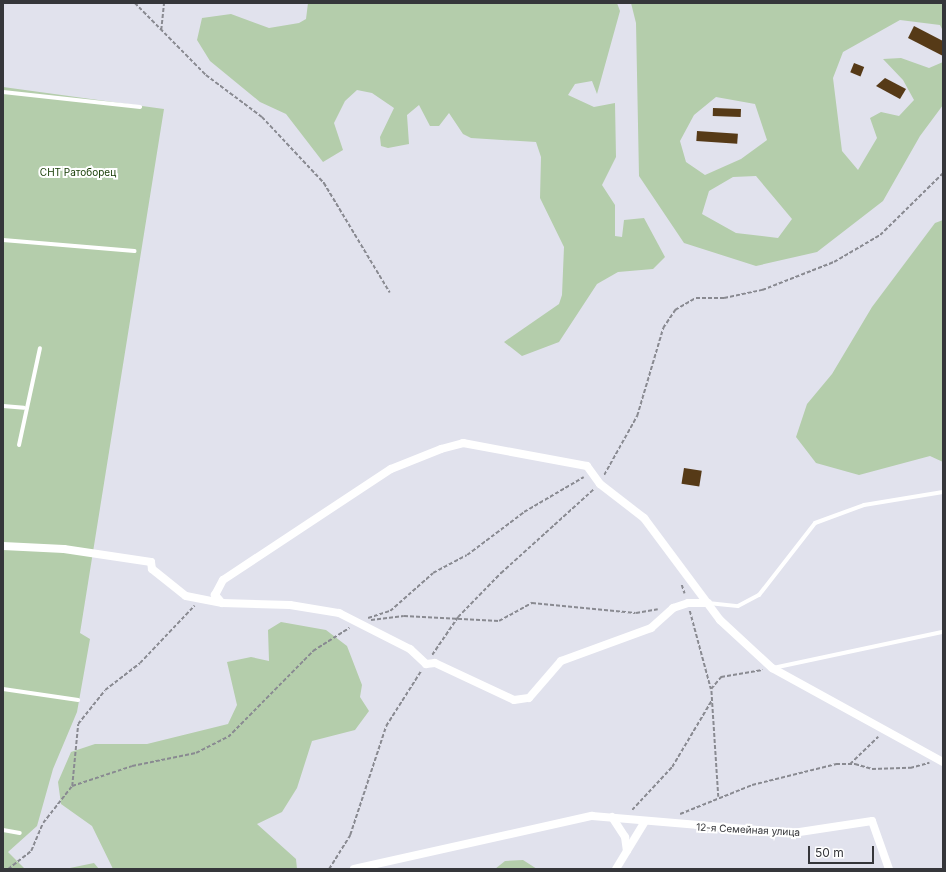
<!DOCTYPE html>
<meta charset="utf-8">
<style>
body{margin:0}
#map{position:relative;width:946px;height:872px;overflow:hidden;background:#e1e2ed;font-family:Inter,sans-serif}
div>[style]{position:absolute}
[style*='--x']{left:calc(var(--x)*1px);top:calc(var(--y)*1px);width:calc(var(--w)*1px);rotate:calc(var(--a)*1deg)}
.green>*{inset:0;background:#b4cdab}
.building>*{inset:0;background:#563a17;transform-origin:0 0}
.path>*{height:1.5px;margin-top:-0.75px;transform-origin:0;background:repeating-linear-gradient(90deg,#898a91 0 4px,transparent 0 6px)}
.lane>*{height:4px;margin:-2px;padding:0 2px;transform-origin:2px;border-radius:2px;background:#fff}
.street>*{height:8px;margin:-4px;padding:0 4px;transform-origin:4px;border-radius:4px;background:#fff}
span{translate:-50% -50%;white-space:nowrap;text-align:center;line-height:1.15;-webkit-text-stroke:4px #fff;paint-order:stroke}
.park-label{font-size:10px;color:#133900}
.street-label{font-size:10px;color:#35363a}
.frame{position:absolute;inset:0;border:4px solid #35363a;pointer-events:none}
.scale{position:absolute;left:808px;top:846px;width:66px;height:18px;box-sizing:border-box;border:2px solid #35363a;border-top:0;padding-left:5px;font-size:12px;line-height:14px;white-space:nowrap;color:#35363a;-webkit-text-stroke:3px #fff;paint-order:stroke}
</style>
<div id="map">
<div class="green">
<i style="clip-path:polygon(308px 3px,617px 3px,620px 11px,597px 94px,592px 81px,575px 84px,568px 95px,594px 107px,615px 103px,616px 157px,602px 185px,615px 205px,615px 236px,622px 237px,624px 220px,644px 218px,665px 257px,653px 269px,618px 272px,597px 284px,559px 342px,522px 356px,504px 342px,559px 304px,562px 295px,564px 247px,540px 198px,541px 157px,536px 142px,471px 138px,463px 134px,449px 113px,439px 126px,430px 126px,419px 105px,407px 115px,409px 144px,388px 148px,381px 146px,380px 137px,394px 108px,372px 93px,357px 90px,345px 101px,334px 123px,343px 150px,323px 162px,286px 114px,260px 102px,210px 61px,197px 40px,202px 18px,231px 14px,269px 28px,299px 23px,306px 19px)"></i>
<i style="clip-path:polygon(evenodd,631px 3px,943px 3px,943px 31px,940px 25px,900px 20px,843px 52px,833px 78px,842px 151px,858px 170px,877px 138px,870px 118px,881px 112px,899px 116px,914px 100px,903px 80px,883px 59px,901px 58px,929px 68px,943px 62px,943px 105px,920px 136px,883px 201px,817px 252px,756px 266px,684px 243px,639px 176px,636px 23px,631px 3px,716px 97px,755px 104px,767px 140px,741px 159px,705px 175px,686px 162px,680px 141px,694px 115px,716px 97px,631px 3px,756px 176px,792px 219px,778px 238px,736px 233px,702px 214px,709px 191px,733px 177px,756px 176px)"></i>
<i style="clip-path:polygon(3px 87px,164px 109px,80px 633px,90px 639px,77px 712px,53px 769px,37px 826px,8px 852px,25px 869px,3px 869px)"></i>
<i style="clip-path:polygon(943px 220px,943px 462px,930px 456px,859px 475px,816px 463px,796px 437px,807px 404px,832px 374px,872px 307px,935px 223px)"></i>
<i style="clip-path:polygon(281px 622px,326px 630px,347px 646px,362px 685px,360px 697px,369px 711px,355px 730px,312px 741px,297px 788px,282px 812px,257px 824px,296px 859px,297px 869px,113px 869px,92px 826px,61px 804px,58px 782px,71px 752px,95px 744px,147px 744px,228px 724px,237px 705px,227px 662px,251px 657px,269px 661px,268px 630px)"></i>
<i style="clip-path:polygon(523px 860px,537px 869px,495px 869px,505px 861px)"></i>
<i style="clip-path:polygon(94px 863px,99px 869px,65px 869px)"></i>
</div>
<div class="building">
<i style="clip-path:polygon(914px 26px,943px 41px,943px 56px,908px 38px)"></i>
<i style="left:854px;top:63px;width:11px;height:10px;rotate:22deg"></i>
<i style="clip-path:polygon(885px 78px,906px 89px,900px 99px,876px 86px)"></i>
<i style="left:713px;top:108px;width:28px;height:8px;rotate:2deg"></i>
<i style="left:697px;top:131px;width:41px;height:10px;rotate:4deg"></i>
<i style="left:684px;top:468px;width:18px;height:16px;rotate:9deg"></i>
</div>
<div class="path">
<i style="--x:135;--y:3;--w:101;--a:45.4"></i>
<i style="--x:206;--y:75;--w:70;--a:36.9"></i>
<i style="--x:262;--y:117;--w:91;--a:46.8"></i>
<i style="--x:324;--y:183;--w:128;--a:59"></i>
<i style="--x:161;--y:30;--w:27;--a:-84"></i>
<i style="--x:604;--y:475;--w:68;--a:-60.8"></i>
<i style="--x:637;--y:416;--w:92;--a:-73.5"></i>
<i style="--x:663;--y:328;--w:22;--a:-56"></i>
<i style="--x:675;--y:310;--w:24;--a:-30"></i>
<i style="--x:696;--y:298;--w:28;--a:0"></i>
<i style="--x:724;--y:298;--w:39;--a:-12"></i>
<i style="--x:762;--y:290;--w:77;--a:-21.3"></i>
<i style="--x:834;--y:262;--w:53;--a:-30.4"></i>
<i style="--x:880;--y:235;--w:88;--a:-44.5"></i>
<i style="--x:682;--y:585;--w:9;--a:72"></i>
<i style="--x:690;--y:611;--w:81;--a:74.9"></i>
<i style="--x:368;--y:618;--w:23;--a:-18"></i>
<i style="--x:390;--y:611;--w:57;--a:-41.5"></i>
<i style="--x:433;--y:573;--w:38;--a:-28"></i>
<i style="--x:467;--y:555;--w:71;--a:-37"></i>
<i style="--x:524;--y:512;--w:69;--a:-30.3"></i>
<i style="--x:371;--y:620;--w:33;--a:-7"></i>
<i style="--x:404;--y:616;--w:95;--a:3"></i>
<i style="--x:499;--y:621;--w:38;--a:-29"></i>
<i style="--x:532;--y:603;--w:104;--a:5.5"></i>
<i style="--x:636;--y:613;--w:22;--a:-10"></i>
<i style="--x:432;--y:655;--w:46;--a:-55.6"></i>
<i style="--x:458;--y:617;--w:62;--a:-45.7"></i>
<i style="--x:501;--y:573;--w:125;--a:-42.1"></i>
<i style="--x:850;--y:764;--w:39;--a:-44"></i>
<i style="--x:72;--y:786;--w:62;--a:-84.5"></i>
<i style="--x:78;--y:724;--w:43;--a:-51.5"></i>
<i style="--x:105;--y:690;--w:44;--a:-37.6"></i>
<i style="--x:140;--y:663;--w:79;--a:-46.5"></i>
<i style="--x:718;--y:797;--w:108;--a:-93.7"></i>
<i style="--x:711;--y:689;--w:16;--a:-50"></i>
<i style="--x:721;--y:677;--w:42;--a:-9.7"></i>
<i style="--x:632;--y:810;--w:59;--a:-47.1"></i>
<i style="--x:672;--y:767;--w:78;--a:-59.2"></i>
<i style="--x:680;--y:814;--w:78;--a:-21.9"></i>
<i style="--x:752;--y:785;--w:87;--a:-14"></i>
<i style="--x:836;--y:764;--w:19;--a:0"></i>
<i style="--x:855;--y:764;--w:18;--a:16"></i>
<i style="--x:872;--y:769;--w:38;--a:-2"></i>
<i style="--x:910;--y:768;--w:20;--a:-15"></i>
<i style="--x:8;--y:869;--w:29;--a:-38"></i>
<i style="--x:31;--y:851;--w:30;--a:-67"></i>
<i style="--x:43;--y:823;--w:47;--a:-51.9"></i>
<i style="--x:72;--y:786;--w:63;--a:-18.4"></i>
<i style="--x:132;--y:766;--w:65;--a:-11.5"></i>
<i style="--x:196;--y:753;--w:36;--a:-27"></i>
<i style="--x:228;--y:737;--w:121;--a:-45.3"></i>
<i style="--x:313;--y:651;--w:43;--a:-32.6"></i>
<i style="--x:329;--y:869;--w:40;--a:-58"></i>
<i style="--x:350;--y:835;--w:115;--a:-71.7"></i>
<i style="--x:386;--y:726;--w:65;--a:-57.5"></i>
</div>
<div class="lane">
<i style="--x:3;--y:92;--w:138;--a:6.2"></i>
<i style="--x:3;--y:240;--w:132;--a:4.8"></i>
<i style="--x:3;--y:406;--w:21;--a:5"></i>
<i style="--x:19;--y:445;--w:99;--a:-77.8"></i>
<i style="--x:708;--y:603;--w:30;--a:6"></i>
<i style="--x:738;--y:606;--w:24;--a:-28"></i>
<i style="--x:759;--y:595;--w:91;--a:-52.1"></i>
<i style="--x:815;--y:523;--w:52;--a:-20.2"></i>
<i style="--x:864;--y:505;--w:80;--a:-9.3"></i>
<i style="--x:773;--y:668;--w:174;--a:-12"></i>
<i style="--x:3;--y:689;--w:76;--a:8.3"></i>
<i style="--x:3;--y:830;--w:17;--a:10"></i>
</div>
<div class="street">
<i style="--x:3;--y:546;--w:61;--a:2.8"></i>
<i style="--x:64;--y:549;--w:88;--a:8.5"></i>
<i style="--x:151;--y:562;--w:7;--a:82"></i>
<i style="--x:152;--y:569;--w:43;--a:38.5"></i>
<i style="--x:186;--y:596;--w:37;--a:11"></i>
<i style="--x:222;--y:603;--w:68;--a:1.7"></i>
<i style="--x:290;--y:605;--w:50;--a:9.3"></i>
<i style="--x:339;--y:613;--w:80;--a:26.9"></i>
<i style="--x:410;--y:649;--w:22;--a:43"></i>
<i style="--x:426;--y:664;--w:9;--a:-6"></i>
<i style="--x:435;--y:663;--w:87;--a:25.1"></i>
<i style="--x:514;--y:700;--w:15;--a:-8"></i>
<i style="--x:529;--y:698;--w:49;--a:-49.1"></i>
<i style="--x:561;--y:661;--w:96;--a:-20.1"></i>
<i style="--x:651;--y:628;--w:30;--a:-42"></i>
<i style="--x:673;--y:608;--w:16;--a:-18"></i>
<i style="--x:688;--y:603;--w:20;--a:0"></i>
<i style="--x:222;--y:603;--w:11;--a:-131"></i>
<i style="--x:215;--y:595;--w:17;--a:-62"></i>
<i style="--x:223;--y:580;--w:201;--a:-33.5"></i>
<i style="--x:391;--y:469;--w:54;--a:-21.8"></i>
<i style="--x:441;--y:449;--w:23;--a:-15"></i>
<i style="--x:463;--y:443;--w:126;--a:10.5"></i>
<i style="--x:587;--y:466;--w:22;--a:54"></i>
<i style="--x:600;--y:484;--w:56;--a:37.7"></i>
<i style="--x:644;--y:518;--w:127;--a:53.3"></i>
<i style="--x:720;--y:620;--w:71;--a:42.7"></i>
<i style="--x:772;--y:668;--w:195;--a:28.8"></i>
<i style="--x:612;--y:817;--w:24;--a:57"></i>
<i style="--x:625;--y:837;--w:14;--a:82"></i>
<i style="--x:354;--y:869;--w:244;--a:-12.6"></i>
<i style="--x:592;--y:816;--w:202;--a:4.8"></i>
<i style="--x:793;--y:833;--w:80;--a:-8.6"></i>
<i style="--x:872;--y:821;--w:51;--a:70.5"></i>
<i style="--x:616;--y:869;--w:54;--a:-58.7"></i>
</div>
<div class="park-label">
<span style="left:78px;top:173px">СНТ Ратоборец</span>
</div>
<div class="street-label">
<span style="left:748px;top:830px;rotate:3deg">12-я Семейная улица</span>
</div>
<div class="frame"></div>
<div class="scale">50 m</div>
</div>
